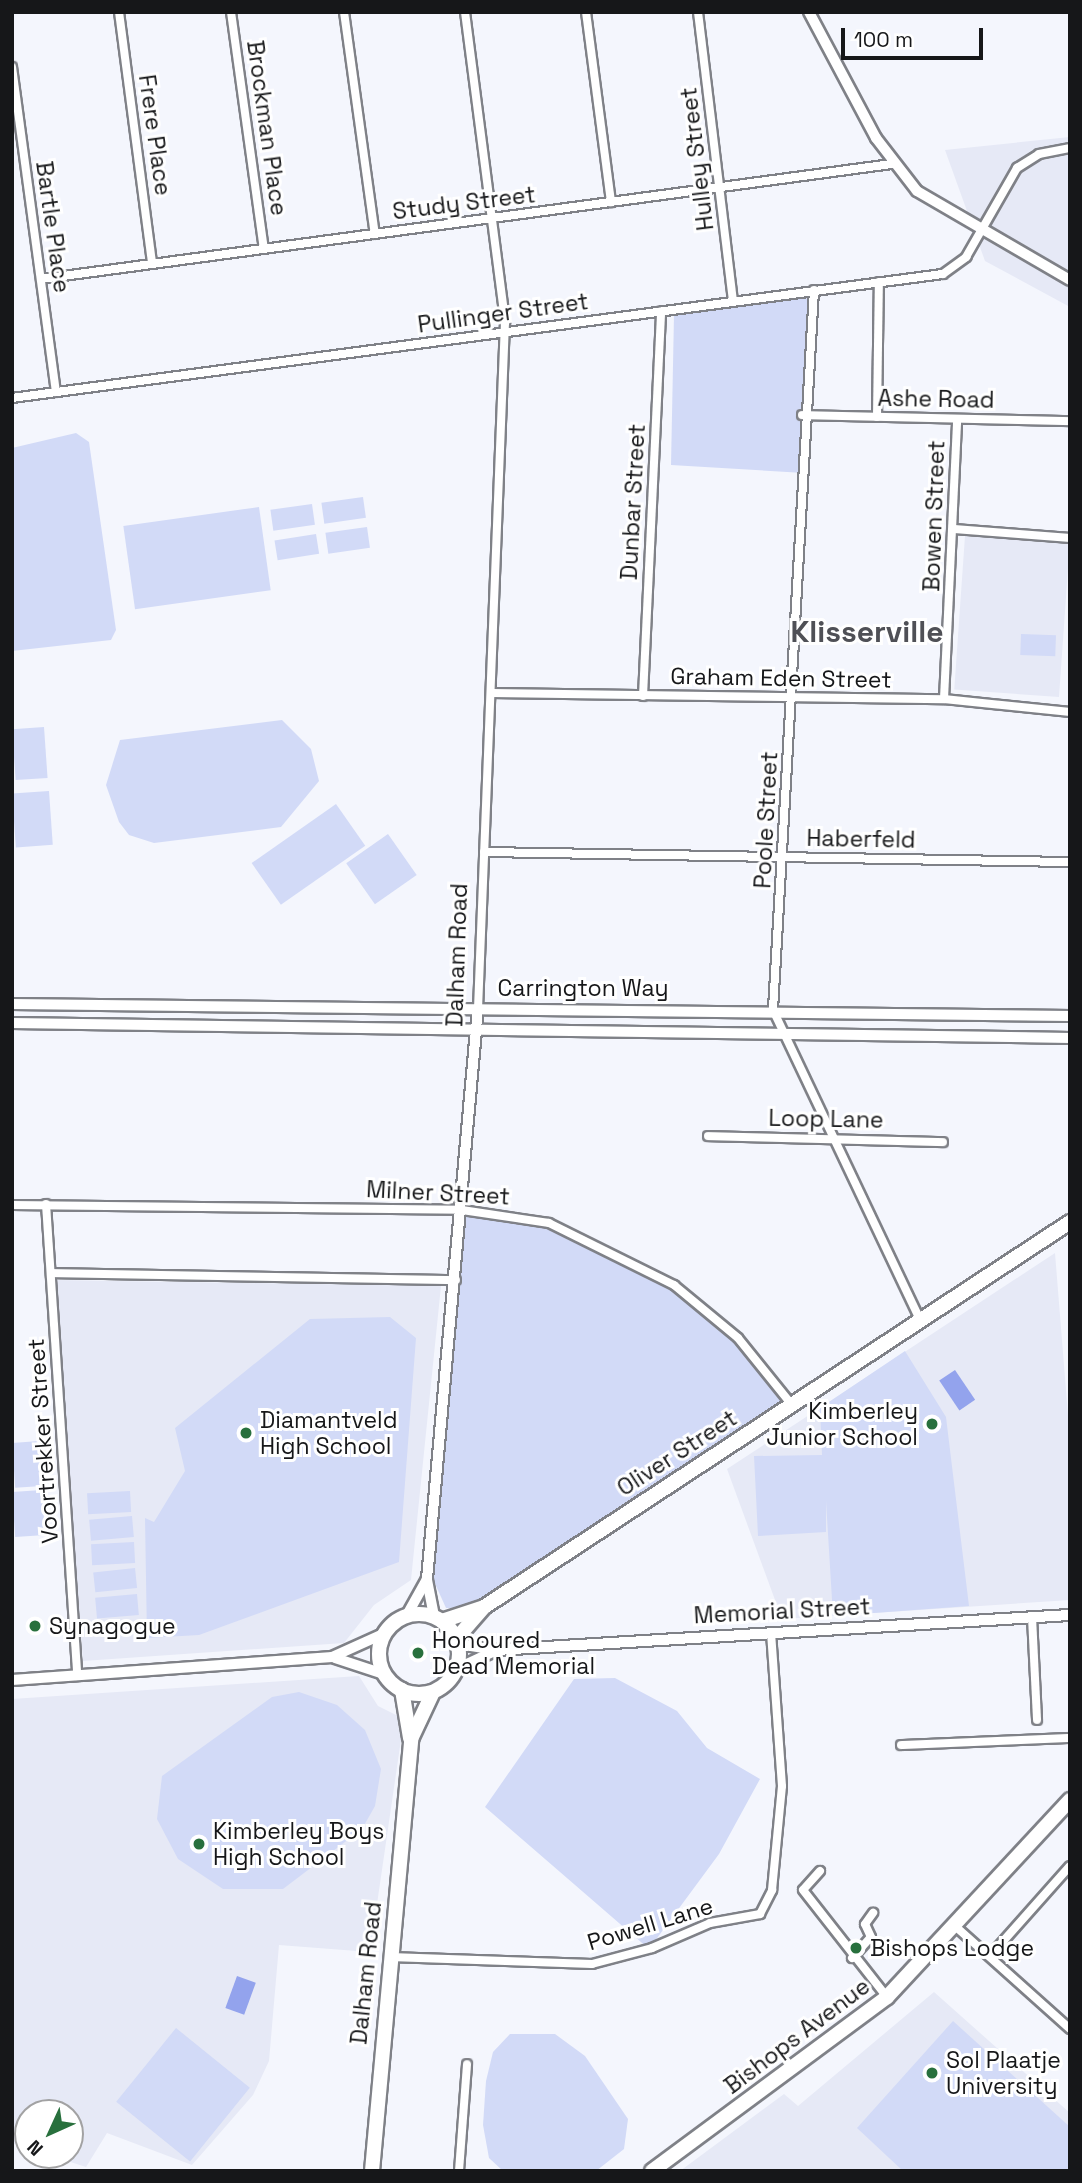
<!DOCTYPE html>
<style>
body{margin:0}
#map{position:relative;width:1082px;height:2183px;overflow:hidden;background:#f4f6fd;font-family:"Space Grotesk",sans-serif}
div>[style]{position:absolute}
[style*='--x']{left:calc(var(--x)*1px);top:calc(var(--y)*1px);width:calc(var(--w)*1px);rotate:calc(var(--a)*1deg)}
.built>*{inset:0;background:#e6e9f6;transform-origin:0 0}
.green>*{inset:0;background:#d2daf7;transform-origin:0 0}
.water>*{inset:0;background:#93a3ed;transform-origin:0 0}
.roads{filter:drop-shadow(2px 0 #7f8187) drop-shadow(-2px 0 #7f8187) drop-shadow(0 2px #7f8187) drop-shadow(0 -2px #7f8187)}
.street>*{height:8px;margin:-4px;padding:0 4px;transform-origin:4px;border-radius:4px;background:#fff}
.secondary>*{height:10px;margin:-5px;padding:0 5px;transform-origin:5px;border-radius:5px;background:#fff}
.highway>*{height:14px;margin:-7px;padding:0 7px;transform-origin:7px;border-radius:7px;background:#fff}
.highway>.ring{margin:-7px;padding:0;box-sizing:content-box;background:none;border:14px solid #fff;border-radius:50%}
.dots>*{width:19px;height:19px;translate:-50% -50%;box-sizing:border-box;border:4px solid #fff;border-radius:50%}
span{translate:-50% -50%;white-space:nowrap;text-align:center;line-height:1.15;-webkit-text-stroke:6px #fff;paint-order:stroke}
.street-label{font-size:23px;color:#161719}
.poi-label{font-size:23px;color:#161719}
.right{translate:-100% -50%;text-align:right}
.left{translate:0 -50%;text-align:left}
.district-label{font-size:30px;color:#4f5056;font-weight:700}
.frame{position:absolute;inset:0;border:14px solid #161719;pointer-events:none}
.north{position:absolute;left:14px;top:2099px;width:70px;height:70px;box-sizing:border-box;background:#fff;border:2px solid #a2a2a3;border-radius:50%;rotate:225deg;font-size:19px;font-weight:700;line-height:28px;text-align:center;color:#161719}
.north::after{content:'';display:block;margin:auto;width:24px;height:32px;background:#28703d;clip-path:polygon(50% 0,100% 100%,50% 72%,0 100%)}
.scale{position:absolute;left:841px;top:28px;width:142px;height:32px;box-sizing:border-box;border:4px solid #161719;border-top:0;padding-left:9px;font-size:21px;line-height:24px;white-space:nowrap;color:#161719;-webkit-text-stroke:5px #fff;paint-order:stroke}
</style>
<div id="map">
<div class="built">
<i style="clip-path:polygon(1070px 137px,1070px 307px,985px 261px,945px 150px)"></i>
<i style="left:965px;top:536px;width:105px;height:154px;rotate:4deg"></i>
<i style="clip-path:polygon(1055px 1253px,1070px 1440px,1070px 1600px,782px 1619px,727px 1469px)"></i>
<i style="clip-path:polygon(54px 1280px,441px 1286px,411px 1580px,374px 1605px,344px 1643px,83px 1661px)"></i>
<i style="clip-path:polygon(359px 1676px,378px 1706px,404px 1719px,370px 1952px,279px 1945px,269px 2061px,253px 2095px,192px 2165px,107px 2133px,86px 2167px,49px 2155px,70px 2155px,70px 2113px,28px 2113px,28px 2148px,12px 2143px,12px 1699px)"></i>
<i style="clip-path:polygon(934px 1992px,1070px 2113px,1070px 2171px,680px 2171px,784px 2094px,798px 2106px)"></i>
</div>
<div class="green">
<i style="clip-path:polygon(809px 297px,804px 473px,671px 465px,674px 315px)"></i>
<i style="clip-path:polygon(76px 433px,89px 442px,116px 630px,111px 640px,12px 651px,12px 448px)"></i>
<i style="left:363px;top:497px;width:21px;height:42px;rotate:82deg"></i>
<i style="left:312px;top:504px;width:21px;height:42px;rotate:82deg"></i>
<i style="left:259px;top:507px;width:84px;height:137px;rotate:82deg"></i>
<i style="left:367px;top:527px;width:21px;height:42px;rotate:82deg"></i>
<i style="left:316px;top:534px;width:20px;height:42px;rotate:81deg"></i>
<i style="left:1021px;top:634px;width:35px;height:21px;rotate:2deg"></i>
<i style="clip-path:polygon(282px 720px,311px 749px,319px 781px,281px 827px,154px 843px,129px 835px,119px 822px,106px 785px,120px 740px)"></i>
<i style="left:44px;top:727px;width:51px;height:32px;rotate:86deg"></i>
<i style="left:49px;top:791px;width:54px;height:37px;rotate:86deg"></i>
<i style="left:336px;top:804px;width:51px;height:103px;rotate:55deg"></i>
<i style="left:388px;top:834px;width:50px;height:51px;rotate:55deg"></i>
<i style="clip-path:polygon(463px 1210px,548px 1222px,627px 1256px,668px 1280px,738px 1341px,787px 1399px,475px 1609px,446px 1608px,432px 1577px)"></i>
<i style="clip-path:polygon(390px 1317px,416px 1338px,399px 1562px,199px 1635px,147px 1638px,145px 1518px,154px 1522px,185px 1471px,175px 1428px,310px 1319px)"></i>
<i style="clip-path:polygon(905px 1351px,946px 1417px,969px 1606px,833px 1616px,826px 1501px,826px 1532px,758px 1536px,754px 1456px,822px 1455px,820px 1408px)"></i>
<i style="left:39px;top:1441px;width:45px;height:27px;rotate:86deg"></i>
<i style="left:42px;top:1490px;width:45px;height:30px;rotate:86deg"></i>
<i style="left:130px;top:1491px;width:21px;height:43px;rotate:87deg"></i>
<i style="left:132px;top:1516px;width:21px;height:43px;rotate:85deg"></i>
<i style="left:134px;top:1542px;width:21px;height:43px;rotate:87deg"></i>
<i style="left:135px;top:1568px;width:20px;height:42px;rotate:84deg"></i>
<i style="left:137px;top:1594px;width:21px;height:42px;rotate:85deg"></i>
<i style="clip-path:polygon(615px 1678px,677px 1711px,707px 1748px,760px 1779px,719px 1854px,649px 1949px,485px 1807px,574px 1679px)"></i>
<i style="clip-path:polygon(299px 1692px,337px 1705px,365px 1730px,381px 1769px,375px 1806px,362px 1829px,283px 1889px,223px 1889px,178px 1859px,157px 1819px,162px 1776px,272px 1697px)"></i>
<i style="clip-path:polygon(953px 2021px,1070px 2127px,1070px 2171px,903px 2171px,857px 2128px)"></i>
<i style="left:176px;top:2028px;width:95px;height:95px;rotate:39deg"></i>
<i style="clip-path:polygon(510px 2034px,555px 2034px,585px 2056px,628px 2119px,624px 2149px,596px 2171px,503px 2171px,489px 2158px,483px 2125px,486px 2081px,493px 2052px)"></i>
</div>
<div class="water">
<i style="left:955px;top:1370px;width:36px;height:19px;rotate:56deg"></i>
<i style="left:237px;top:1976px;width:20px;height:34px;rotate:20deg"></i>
</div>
<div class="roads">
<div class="street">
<i style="--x:119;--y:12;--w:253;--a:82.5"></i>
<i style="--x:231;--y:12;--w:239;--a:82.1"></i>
<i style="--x:344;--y:12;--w:224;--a:82.1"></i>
<i style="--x:465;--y:12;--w:313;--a:82.6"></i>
<i style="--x:505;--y:322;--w:687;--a:92.25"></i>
<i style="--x:586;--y:12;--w:192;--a:82.5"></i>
<i style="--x:698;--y:12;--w:291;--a:83.1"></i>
<i style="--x:12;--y:67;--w:328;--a:82.3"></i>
<i style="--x:41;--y:279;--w:859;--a:-7.7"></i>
<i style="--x:814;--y:290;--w:721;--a:93.26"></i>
<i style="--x:773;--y:1010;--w:343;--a:64.6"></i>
<i style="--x:12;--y:398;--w:939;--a:-7.59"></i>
<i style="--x:943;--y:274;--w:29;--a:-36"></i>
<i style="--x:966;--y:257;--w:103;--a:-60.2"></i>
<i style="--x:1017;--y:168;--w:26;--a:-32"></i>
<i style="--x:1039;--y:154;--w:32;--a:-11"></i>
<i style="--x:802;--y:415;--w:268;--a:1.3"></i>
<i style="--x:877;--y:417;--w:135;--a:-89.2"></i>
<i style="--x:955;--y:529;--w:115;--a:4.5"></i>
<i style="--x:492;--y:693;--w:452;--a:0.8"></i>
<i style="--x:944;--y:699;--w:127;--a:5.9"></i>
<i style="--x:643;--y:696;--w:385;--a:-87.3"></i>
<i style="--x:944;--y:699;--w:280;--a:-87.3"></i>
<i style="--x:484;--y:852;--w:586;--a:0.98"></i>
<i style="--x:708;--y:1136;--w:235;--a:1.5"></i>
<i style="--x:46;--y:1204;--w:473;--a:86.2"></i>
<i style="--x:12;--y:1205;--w:450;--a:0.6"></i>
<i style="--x:462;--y:1210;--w:88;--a:8.5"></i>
<i style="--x:549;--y:1223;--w:140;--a:26.4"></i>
<i style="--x:674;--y:1285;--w:83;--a:39.6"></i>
<i style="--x:738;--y:1338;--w:86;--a:51.1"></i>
<i style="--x:51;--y:1273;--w:405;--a:1"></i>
<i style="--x:1032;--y:1617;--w:103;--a:87.2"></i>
<i style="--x:901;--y:1745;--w:169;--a:-2.4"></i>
<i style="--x:820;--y:1871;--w:25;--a:132"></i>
<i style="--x:803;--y:1890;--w:136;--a:51.9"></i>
<i style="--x:955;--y:1926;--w:154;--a:41.8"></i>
<i style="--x:990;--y:1956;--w:120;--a:-48.4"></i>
<i style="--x:390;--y:1957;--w:202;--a:2"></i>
<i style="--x:592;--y:1964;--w:62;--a:-14.9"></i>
<i style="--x:652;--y:1948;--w:63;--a:-23.3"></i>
<i style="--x:710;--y:1923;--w:51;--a:-10.2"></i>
<i style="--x:760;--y:1914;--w:27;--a:-63"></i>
<i style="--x:772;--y:1890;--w:104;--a:-84.5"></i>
<i style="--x:782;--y:1786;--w:154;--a:-94.1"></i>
<i style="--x:852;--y:1958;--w:28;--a:-48"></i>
<i style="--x:871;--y:1937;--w:14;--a:-115"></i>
<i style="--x:865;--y:1924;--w:14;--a:-54"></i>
<i style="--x:459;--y:2171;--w:107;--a:-85.7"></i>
</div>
<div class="secondary">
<i style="--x:809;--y:12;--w:143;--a:62"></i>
<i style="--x:876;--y:138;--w:67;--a:52.3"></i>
<i style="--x:917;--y:191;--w:177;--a:30.2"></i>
<i style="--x:12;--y:1004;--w:1058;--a:0.65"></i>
<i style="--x:12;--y:1023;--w:1058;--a:0.81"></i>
<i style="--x:407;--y:1615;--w:41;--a:-60.9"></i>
<i style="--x:434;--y:1616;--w:38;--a:-101"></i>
<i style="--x:427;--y:1579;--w:573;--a:-84.9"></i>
<i style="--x:458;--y:1644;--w:39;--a:9"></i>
<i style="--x:497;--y:1650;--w:574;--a:-3.5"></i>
<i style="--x:335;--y:1658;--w:52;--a:18.1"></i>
<i style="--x:456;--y:1669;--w:45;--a:-24.9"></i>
<i style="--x:12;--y:1680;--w:321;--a:-4.1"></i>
<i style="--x:332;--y:1657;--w:56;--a:-24.3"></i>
</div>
<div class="highway">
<i class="ring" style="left:379px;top:1614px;width:66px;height:66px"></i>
<i style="--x:442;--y:1621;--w:44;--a:-18.4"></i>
<i style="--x:484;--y:1607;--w:701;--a:-33.3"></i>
<i style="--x:456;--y:1639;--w:41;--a:-48.9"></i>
<i style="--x:402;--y:1690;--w:49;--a:80.5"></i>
<i style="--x:372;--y:2171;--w:434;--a:-84.8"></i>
<i style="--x:411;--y:1739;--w:52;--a:-64.9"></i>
<i style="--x:652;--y:2171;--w:292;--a:-36.5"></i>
<i style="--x:887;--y:1997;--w:269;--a:-47.1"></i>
</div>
</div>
<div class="dots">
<i style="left:932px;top:1424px;background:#28703d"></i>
<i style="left:246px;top:1433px;background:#28703d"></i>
<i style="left:35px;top:1626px;background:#28703d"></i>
<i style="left:418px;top:1653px;background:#28703d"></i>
<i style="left:199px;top:1844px;background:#28703d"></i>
<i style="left:856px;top:1948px;background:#28703d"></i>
<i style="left:932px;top:2073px;background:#28703d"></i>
</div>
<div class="street-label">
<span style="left:267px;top:128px;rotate:82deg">Brockman Place</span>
<span style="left:155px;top:135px;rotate:82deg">Frere Place</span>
<span style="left:697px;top:159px;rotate:-97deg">Hulley Street</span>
<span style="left:464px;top:203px;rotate:-7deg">Study Street</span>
<span style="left:53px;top:227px;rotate:82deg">Bartle Place</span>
<span style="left:503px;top:313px;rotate:-8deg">Pullinger Street</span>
<span style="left:936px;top:399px;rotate:1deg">Ashe Road</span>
<span style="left:633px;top:502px;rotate:-87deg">Dunbar Street</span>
<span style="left:934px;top:516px;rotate:-88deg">Bowen Street</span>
<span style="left:781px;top:678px;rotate:1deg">Graham Eden Street</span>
<span style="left:766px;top:820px;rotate:-87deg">Poole Street</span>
<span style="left:861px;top:839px;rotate:1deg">Haberfeld</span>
<span style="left:457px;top:955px;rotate:-88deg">Dalham Road</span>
<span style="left:583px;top:988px">Carrington Way</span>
<span style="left:826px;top:1119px;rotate:1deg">Loop Lane</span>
<span style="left:438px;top:1193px;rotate:3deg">Milner Street</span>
<span style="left:43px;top:1441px;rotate:-94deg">Voortrekker Street</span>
<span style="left:677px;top:1453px;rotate:-33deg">Oliver Street</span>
<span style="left:782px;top:1611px;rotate:-3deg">Memorial Street</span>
<span style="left:650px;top:1924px;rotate:-17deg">Powell Lane</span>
<span style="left:366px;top:1973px;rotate:-84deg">Dalham Road</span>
<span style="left:797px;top:2036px;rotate:-37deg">Bishops Avenue</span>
</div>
<div class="poi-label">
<span class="right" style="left:918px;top:1424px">Kimberley<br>Junior School</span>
<span class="left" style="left:260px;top:1433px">Diamantveld<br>High School</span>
<span class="left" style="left:49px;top:1626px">Synagogue</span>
<span class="left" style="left:432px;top:1653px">Honoured<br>Dead Memorial</span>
<span class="left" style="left:213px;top:1844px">Kimberley Boys<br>High School</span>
<span class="left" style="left:870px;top:1948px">Bishops Lodge</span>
<span class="left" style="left:946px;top:2073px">Sol Plaatje<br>University</span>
</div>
<div class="district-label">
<span style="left:867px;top:632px">Klisserville</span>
</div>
<div class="frame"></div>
<div class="north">N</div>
<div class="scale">100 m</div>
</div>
